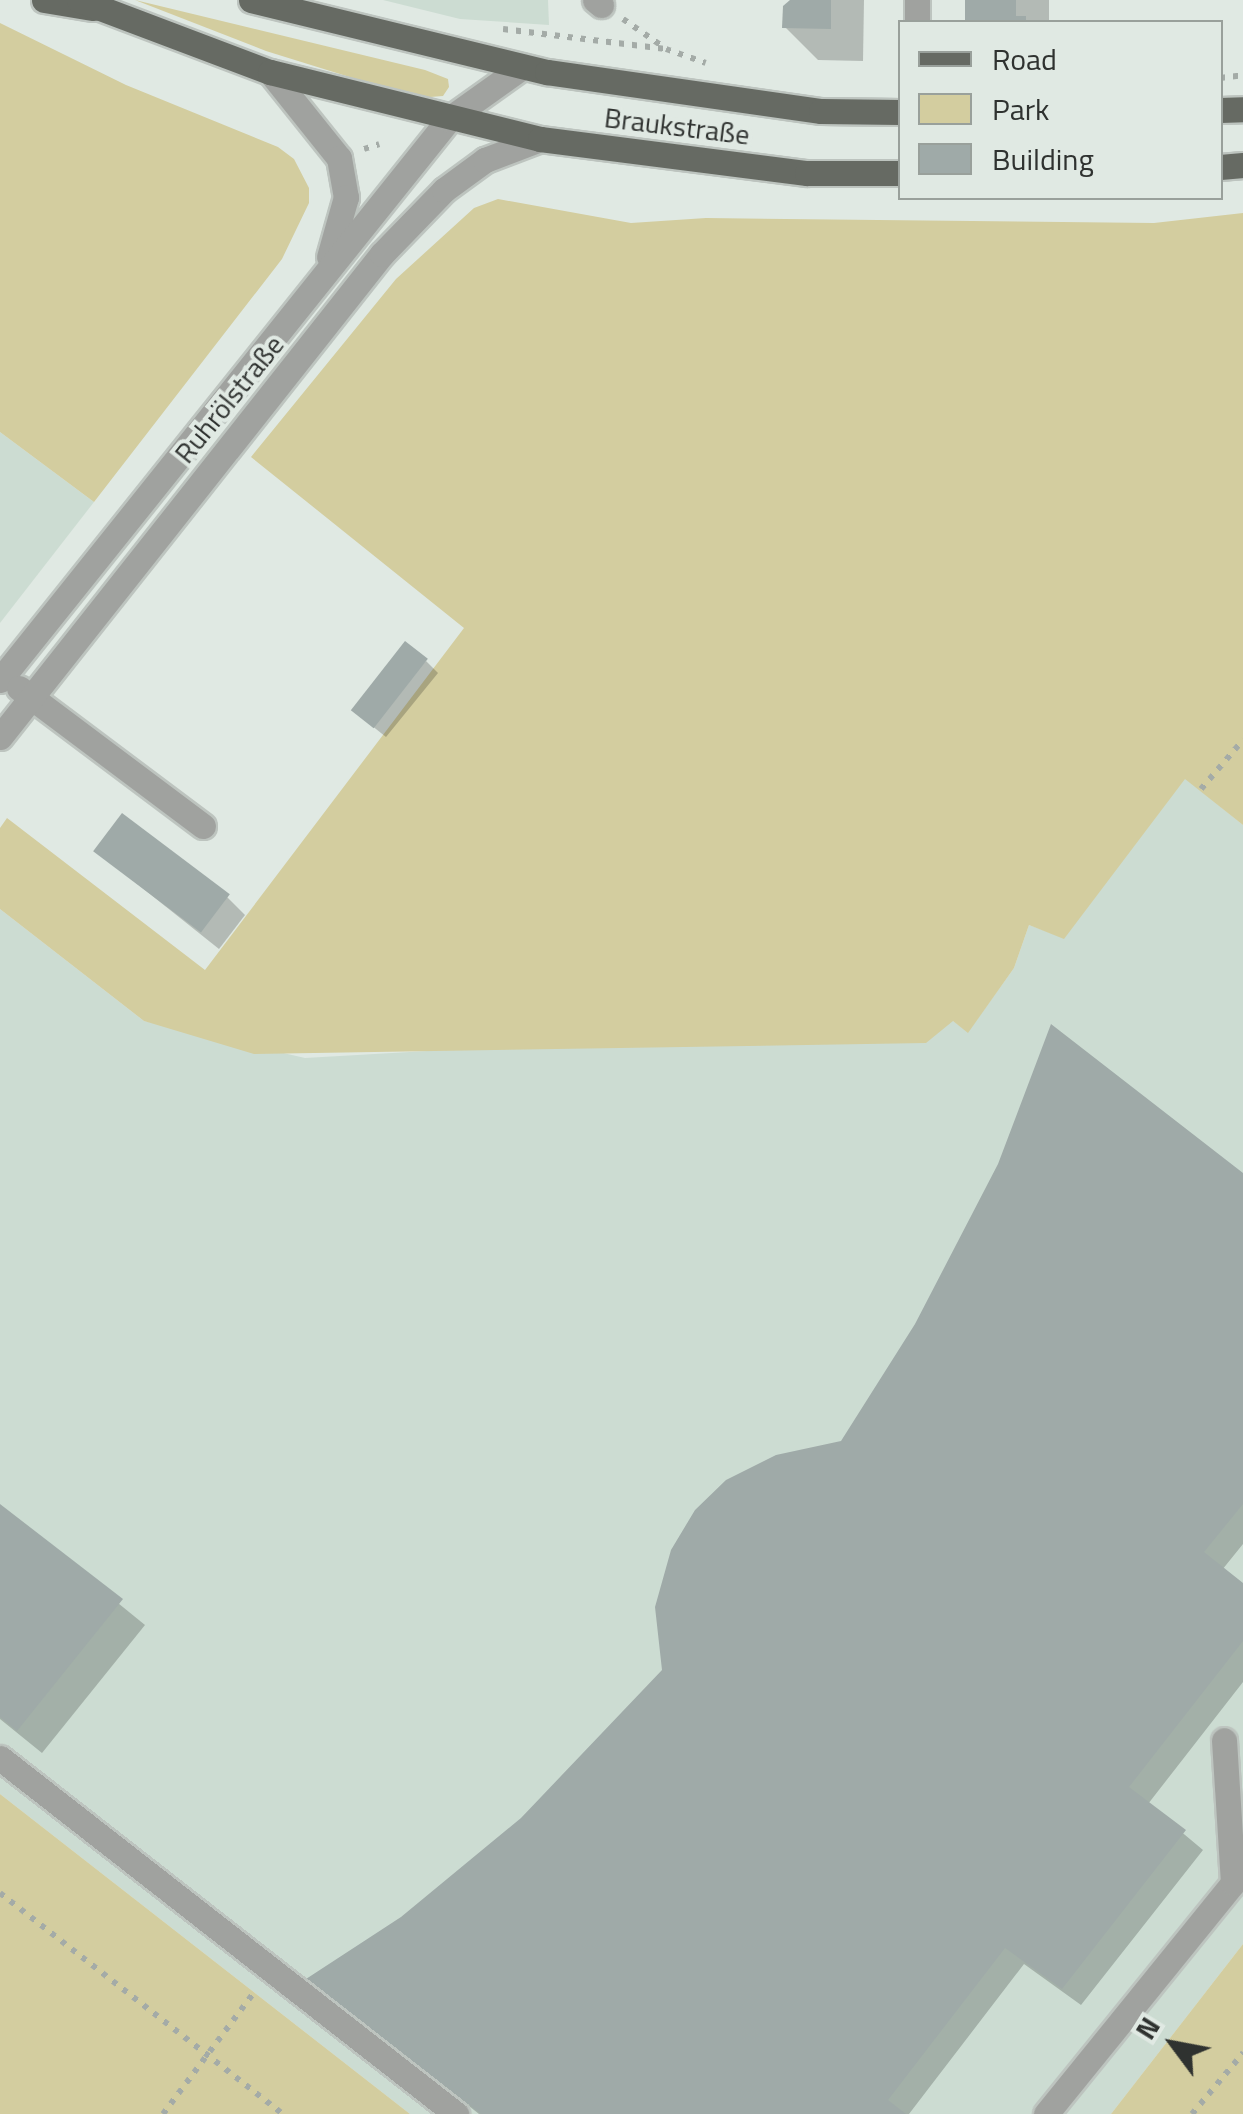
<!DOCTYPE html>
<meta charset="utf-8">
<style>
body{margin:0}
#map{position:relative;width:1243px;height:2114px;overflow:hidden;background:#e0e9e3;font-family:"Titillium Web",sans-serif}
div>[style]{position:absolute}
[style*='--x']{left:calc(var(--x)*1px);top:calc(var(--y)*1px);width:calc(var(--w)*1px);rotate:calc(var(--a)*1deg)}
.built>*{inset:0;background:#ccdcd2}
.green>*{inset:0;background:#d3cd9f}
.shadow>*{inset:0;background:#0003;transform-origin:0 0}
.building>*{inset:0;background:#9faaa8;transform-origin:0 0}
.path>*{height:6px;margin-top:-3px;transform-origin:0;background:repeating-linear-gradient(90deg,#a4aba7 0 5px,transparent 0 13px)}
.roads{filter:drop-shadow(2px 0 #bdc4bf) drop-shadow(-2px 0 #bdc4bf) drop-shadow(0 2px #bdc4bf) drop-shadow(0 -2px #bdc4bf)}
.minor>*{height:25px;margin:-12.5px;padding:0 12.5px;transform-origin:12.5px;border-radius:12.5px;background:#a0a29f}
.major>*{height:25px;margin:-12.5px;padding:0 12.5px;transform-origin:12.5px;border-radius:12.5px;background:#666a63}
span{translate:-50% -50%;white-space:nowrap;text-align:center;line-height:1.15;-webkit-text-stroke:8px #e0e9e3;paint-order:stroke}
.street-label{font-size:28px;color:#2f3230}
.legend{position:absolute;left:898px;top:20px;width:325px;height:180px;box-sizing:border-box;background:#e0e9e3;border:2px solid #99a09b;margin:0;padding:12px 18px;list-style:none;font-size:30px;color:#2f3230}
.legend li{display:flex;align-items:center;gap:20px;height:50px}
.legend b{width:50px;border:2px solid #99a09b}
.north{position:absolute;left:1123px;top:1994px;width:100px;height:100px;-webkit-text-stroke:8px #e0e9e3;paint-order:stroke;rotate:302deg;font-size:28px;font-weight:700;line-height:40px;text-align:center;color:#2f3230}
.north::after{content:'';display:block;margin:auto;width:35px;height:45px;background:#2f3230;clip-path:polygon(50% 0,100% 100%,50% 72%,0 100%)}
</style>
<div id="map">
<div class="built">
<i style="clip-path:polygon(383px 0,548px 0,549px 25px,460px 19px)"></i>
<i style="clip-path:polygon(0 432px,94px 502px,0 623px)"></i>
<i style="clip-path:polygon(1185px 778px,1243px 825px,1243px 1944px,1111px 2114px,410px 2114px,0 1794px,0 909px,144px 1021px,305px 1058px,953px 1021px,968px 1032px,1014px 968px,1029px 925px,1064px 938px)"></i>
</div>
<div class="green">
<i style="clip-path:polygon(135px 0,425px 70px,448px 79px,449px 87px,443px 96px,417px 98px,266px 51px)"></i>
<i style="clip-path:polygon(0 23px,126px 85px,278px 147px,294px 159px,309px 188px,309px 203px,282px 259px,94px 502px,0 432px)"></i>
<i style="clip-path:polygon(498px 199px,631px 223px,706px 218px,1154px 223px,1243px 213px,1243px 825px,1185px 779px,1064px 939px,1029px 925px,1014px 968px,968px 1033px,953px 1021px,926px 1043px,254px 1054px,144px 1021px,0 909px,0 828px,7px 818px,205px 970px,464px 628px,251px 457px,396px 279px,474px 208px)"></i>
<i style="clip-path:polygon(0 1794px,410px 2114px,0 2114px)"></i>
<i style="clip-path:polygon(1243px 1944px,1243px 2114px,1111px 2114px)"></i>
</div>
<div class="shadow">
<i style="clip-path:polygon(790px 0,864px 0,863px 61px,818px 60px,785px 27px)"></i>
<i style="left:970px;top:0;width:79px;height:22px"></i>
<i style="clip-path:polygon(426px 661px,438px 673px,386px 737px,366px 721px)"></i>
<i style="clip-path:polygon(96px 851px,227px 897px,245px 915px,219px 949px)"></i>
<i style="clip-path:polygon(1243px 1176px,1243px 1544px,1222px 1570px,1243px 1587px,1243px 1682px,1148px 1804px,1203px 1850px,1081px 2005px,1024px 1964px,909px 2114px,479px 2114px,310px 1979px,402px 1919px,523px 1819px,665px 1671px,842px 1444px)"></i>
<i style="clip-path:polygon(0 1507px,145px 1625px,42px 1753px,0 1719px)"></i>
</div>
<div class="building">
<i style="clip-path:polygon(790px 0,831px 0,831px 29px,782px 28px,783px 6px)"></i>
<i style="clip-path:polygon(965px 0,1016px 0,1016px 16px,1026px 16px,1026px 22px,965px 22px)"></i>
<i style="left:405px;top:641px;width:29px;height:88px;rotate:38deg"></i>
<i style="left:122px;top:813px;width:135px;height:48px;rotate:37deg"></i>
<i style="clip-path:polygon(1051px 1024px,1243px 1173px,1243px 1504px,1204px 1552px,1243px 1583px,1243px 1641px,1129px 1787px,1186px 1830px,1062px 1989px,1005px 1948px,888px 2100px,906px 2114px,481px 2114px,306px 1979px,401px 1917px,521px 1818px,662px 1670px,655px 1607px,671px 1550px,695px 1510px,726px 1480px,776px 1455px,841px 1441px,915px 1324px,998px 1164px)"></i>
<i style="clip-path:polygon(0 1504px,123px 1599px,17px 1731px,0 1717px)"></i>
</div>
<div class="path">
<i style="--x:623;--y:19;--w:47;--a:34.7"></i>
<i style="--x:503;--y:29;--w:164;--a:7"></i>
<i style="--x:666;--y:49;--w:42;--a:19.3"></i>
<i style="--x:1220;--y:78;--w:23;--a:-7"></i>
<i style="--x:364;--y:149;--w:16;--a:-18"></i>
<i style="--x:1201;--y:789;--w:65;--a:-49.4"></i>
<i style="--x:0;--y:1893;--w:359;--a:38"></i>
<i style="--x:163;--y:2114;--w:154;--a:-53.2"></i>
<i style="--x:1192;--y:2114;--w:80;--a:-50.1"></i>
</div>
<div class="roads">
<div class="minor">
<i style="--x:595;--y:0;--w:8;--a:40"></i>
<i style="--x:917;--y:22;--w:22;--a:-90"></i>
<i style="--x:270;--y:72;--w:110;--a:51.3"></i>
<i style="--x:339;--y:158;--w:40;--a:80"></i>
<i style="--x:346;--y:197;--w:62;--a:105.8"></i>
<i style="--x:0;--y:680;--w:719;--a:-51.33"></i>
<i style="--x:449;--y:119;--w:90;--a:-35.5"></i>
<i style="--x:19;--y:688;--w:230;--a:36.9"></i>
<i style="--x:0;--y:737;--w:616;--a:-51.66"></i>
<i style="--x:382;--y:254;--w:89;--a:-45.9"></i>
<i style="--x:444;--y:190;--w:51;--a:-36.2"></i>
<i style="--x:485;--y:160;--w:59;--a:-20.9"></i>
<i style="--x:0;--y:1758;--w:579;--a:37.98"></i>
<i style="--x:1046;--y:2114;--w:297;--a:-51"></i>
<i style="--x:1233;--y:1883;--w:143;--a:-93.6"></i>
</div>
<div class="major">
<i style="--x:44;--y:0;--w:50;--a:9.3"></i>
<i style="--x:79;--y:0;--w:204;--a:20.7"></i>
<i style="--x:270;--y:72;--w:278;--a:13.9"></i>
<i style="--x:540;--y:139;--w:269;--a:7.3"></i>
<i style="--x:807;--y:173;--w:93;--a:0"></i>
<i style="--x:251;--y:0;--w:305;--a:13.7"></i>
<i style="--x:547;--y:72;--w:277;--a:8.1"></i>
<i style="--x:821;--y:111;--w:79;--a:0.7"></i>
<i style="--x:1220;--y:110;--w:23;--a:-2"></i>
<i style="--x:1220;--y:167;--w:23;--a:-5"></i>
</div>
</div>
<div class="street-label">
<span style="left:677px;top:126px;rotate:7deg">Braukstraße</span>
<span style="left:229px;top:399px;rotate:-51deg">Ruhrölstraße</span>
</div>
<ul class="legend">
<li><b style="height:12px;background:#666a63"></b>Road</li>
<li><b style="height:28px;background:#d3cd9f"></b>Park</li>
<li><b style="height:28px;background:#9faaa8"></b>Building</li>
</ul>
<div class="north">N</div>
</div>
